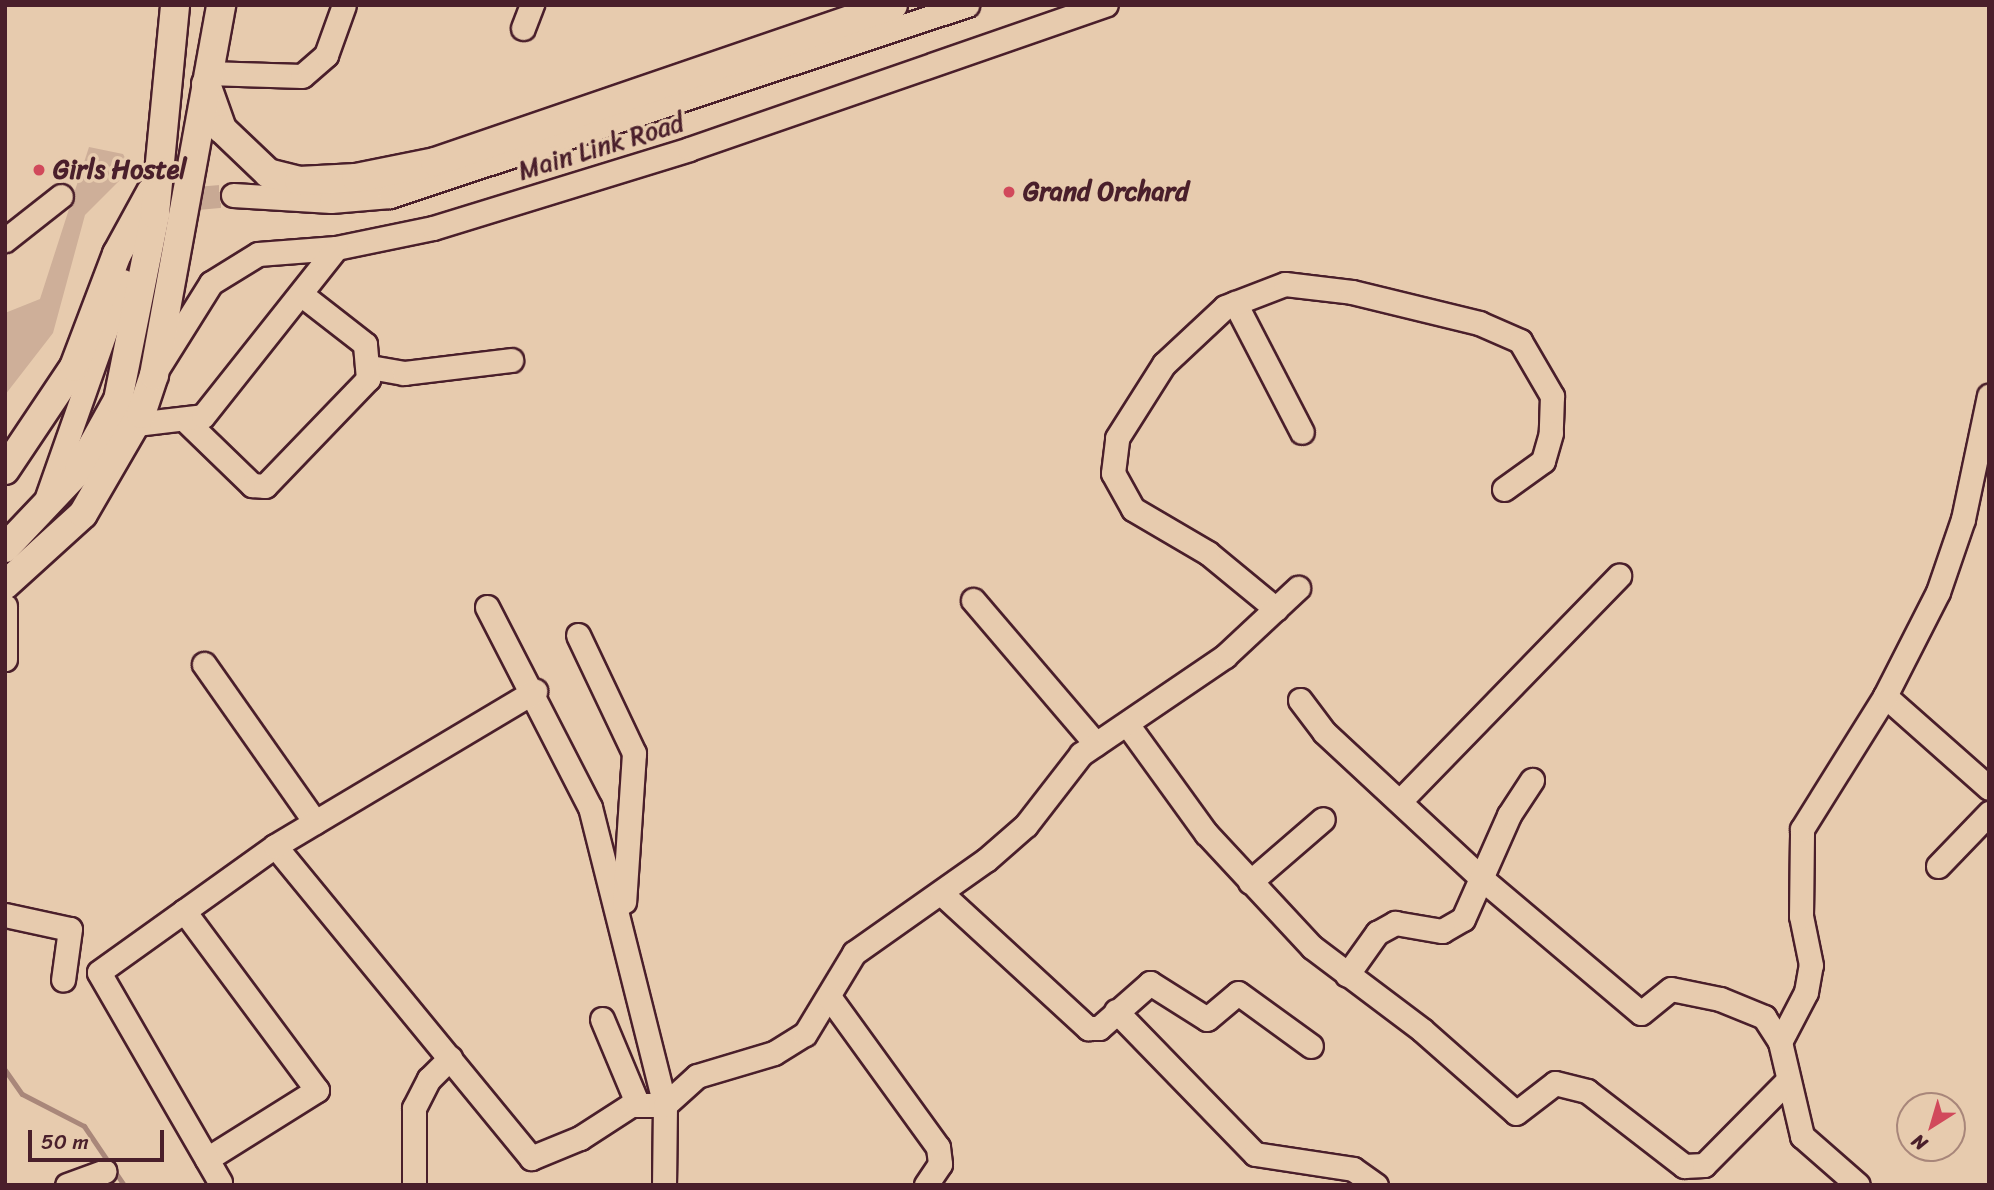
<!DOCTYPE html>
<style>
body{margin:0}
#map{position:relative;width:1994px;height:1190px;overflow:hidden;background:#e7cbae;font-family:Sriracha,sans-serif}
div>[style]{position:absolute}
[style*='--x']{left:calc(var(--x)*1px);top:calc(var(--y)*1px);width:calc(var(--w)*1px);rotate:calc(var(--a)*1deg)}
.green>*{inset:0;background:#ceaf99}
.stream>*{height:5px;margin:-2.5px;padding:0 2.5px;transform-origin:2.5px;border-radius:2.5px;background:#a9877a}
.minor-tunnel>*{height:23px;margin-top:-11.5px;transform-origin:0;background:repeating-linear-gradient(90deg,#c8a994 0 23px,transparent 0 34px)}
.roads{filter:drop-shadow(2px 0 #4a1f2b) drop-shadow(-2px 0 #4a1f2b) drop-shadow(0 2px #4a1f2b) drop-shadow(0 -2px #4a1f2b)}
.minor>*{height:23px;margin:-11.5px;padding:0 11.5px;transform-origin:11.5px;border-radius:11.5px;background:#e7cbae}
.major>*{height:28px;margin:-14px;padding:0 14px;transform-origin:14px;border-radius:14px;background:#e7cbae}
.dots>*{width:19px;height:19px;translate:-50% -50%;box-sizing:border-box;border:4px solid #e7cbae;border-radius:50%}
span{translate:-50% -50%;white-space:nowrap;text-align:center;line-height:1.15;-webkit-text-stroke:7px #e7cbae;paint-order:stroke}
.street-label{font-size:26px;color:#4a1f2b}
.poi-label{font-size:26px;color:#4a1f2b;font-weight:700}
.left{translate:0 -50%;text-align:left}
.frame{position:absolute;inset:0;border:7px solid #4a1f2b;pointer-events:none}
.north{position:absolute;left:1896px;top:1092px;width:70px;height:70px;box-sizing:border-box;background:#e7cbae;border:2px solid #a8867a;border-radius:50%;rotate:217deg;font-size:19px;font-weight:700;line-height:28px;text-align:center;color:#4a1f2b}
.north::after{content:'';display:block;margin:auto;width:24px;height:32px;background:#d1495b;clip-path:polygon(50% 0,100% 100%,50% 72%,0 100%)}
.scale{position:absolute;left:28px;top:1130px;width:136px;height:32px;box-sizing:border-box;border:4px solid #4a1f2b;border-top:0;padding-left:9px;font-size:21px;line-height:24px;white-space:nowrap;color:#4a1f2b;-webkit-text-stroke:5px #e7cbae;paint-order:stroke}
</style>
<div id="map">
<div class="green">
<i style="clip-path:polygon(89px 147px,123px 154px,131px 169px,85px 215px,53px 333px,5px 395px,5px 313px,40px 299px)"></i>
</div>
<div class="stream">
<i style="--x:5;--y:1070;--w:29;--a:55"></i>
<i style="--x:22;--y:1094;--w:70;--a:27.3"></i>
<i style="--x:84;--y:1126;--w:71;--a:55.9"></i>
</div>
<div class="minor-tunnel">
<i style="--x:174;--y:208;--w:25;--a:-23"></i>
<i style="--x:197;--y:198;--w:36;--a:-5"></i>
<i style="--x:123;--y:281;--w:53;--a:-65.4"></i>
</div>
<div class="roads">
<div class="minor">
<i style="--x:523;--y:28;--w:25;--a:-69"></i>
<i style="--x:207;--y:73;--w:95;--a:1.8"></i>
<i style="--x:302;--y:76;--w:32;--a:-41"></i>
<i style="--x:326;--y:55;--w:53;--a:-70.2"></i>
<i style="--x:233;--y:195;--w:98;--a:3.5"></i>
<i style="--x:331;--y:201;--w:59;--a:-4.8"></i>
<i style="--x:390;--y:196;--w:608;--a:-18.32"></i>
<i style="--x:5;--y:240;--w:71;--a:-38.2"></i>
<i style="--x:1235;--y:303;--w:145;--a:62.6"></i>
<i style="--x:159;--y:366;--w:98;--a:-57.9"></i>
<i style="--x:211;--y:283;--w:55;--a:-31.7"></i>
<i style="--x:258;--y:254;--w:78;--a:-4.4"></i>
<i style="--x:336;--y:248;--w:99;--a:-11.7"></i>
<i style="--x:433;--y:228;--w:268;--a:-17.1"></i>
<i style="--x:689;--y:149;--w:441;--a:-19.1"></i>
<i style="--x:370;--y:367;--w:35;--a:10"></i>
<i style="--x:404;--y:373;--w:108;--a:-6.9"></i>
<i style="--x:187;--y:422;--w:91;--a:44.1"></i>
<i style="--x:252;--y:485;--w:13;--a:4"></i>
<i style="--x:265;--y:486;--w:149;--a:-46.1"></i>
<i style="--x:368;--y:379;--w:35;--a:-95"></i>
<i style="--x:365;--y:344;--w:80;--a:-142.1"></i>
<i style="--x:136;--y:424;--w:67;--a:-6.8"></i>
<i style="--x:203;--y:416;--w:214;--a:-51.6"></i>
<i style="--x:47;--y:497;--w:229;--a:-70.6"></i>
<i style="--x:973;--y:600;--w:189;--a:49.5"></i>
<i style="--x:5;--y:606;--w:53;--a:90"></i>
<i style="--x:487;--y:607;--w:225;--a:62.8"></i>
<i style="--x:590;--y:807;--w:307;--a:75.9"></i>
<i style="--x:665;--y:1105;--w:80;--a:90.7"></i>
<i style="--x:1276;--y:609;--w:88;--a:-140.5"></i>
<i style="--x:1208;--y:553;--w:87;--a:-149.6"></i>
<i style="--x:1133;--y:509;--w:41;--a:-119.1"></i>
<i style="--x:1113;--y:473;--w:35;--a:-83"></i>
<i style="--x:1117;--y:438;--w:88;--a:-57.6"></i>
<i style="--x:1164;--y:364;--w:83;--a:-43.1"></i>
<i style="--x:1225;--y:307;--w:64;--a:-21"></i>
<i style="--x:1285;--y:284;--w:67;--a:6.8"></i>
<i style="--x:1352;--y:292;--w:131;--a:13.7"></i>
<i style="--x:1479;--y:323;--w:45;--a:23.7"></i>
<i style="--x:1520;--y:341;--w:64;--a:59.8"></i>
<i style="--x:1552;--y:396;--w:37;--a:92"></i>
<i style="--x:1551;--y:433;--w:29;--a:106"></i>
<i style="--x:1543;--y:461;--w:48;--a:144.3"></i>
<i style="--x:578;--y:635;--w:131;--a:64.6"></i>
<i style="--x:634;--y:753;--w:149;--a:93.8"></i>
<i style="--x:204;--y:664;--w:193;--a:54.9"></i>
<i style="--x:1885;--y:696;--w:139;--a:41.5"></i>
<i style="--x:1300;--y:700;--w:40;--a:53"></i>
<i style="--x:1324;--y:732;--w:214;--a:42.9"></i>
<i style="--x:1481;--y:878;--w:209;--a:40.2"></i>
<i style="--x:1641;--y:1013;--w:38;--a:-39"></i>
<i style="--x:1671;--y:989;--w:50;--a:11.5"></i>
<i style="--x:1720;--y:999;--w:48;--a:22.2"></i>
<i style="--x:1764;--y:1017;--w:30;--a:57"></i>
<i style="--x:1780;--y:1042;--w:97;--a:76.8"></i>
<i style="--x:1802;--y:1136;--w:74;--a:41.2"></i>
<i style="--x:1127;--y:724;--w:135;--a:54.1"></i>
<i style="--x:1206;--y:833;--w:156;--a:47.1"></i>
<i style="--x:1312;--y:947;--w:138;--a:37"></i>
<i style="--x:1422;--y:1030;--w:125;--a:41.4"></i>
<i style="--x:1516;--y:1113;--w:49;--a:-37.6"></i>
<i style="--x:1555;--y:1083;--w:33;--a:14"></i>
<i style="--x:1587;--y:1091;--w:123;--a:37.7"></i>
<i style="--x:1684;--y:1166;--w:20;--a:-3"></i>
<i style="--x:1704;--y:1165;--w:118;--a:-45.3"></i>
<i style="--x:1401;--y:800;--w:313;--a:-45.8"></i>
<i style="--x:275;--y:846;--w:404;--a:50.6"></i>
<i style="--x:531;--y:1158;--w:53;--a:-22.2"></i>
<i style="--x:580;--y:1138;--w:61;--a:-32.9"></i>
<i style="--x:631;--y:1105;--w:34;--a:0"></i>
<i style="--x:665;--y:1105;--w:43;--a:-42.2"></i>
<i style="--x:697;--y:1076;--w:80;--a:-16.6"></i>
<i style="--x:774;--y:1053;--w:36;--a:-32"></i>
<i style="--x:805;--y:1034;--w:95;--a:-58.8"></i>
<i style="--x:854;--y:953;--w:161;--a:-35.2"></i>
<i style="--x:986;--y:860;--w:53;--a:-41.2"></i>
<i style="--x:1026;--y:825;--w:90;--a:-52.2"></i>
<i style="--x:1081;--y:754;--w:174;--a:-34.2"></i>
<i style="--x:1225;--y:656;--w:100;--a:-43"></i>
<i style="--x:1938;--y:866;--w:74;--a:-46.1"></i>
<i style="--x:1250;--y:882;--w:96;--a:-40.8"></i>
<i style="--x:941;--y:893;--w:200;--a:42.6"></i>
<i style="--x:1088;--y:1028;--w:11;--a:0"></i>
<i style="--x:1099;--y:1028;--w:68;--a:-41.4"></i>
<i style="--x:1150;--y:983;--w:67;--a:32.3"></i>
<i style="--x:1207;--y:1019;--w:40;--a:-40"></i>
<i style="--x:1238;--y:993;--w:90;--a:36"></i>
<i style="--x:184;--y:911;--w:223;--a:53.4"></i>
<i style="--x:317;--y:1090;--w:130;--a:147.9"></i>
<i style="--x:5;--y:915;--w:66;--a:12.2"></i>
<i style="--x:70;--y:929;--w:51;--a:97.8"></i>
<i style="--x:1347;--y:975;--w:52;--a:-54.5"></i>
<i style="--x:1377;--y:933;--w:21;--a:-29"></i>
<i style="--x:1395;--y:923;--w:48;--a:9.7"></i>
<i style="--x:1442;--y:931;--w:24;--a:-30"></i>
<i style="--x:1463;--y:919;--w:114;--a:-66.1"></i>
<i style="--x:1509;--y:815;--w:42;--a:-56.7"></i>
<i style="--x:830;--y:998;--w:184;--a:54.1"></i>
<i style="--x:938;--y:1147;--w:17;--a:83"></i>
<i style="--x:940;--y:1164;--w:25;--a:124"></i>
<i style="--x:1116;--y:1011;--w:199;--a:45.8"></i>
<i style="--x:1255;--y:1154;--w:99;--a:8.7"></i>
<i style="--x:1353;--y:1169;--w:28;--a:35"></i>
<i style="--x:602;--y:1019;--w:93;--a:67.3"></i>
<i style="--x:1780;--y:1042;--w:56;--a:-62.5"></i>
<i style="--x:1806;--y:992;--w:27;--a:-80"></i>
<i style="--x:1811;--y:965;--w:50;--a:-101.5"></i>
<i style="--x:1801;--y:916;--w:87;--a:-89.3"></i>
<i style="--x:1802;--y:829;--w:157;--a:-58"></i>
<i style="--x:1885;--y:696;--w:117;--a:-63"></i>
<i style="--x:1938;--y:592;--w:77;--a:-71.1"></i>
<i style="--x:1963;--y:519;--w:126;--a:-78.1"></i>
<i style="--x:220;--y:1182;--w:242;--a:-120"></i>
<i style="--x:99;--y:972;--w:216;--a:-35.6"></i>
<i style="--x:275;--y:846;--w:303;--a:-30.8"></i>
<i style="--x:67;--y:1185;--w:40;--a:-20.2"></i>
<i style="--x:414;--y:1185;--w:77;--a:-90"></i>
<i style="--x:414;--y:1108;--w:33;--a:-63"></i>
<i style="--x:429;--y:1079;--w:30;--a:-45"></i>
</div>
<div class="major">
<i style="--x:206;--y:84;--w:48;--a:70.4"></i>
<i style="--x:222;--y:129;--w:64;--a:43.7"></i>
<i style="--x:268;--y:173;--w:32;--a:14"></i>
<i style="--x:299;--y:181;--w:57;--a:-3"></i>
<i style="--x:356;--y:178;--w:81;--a:-11.4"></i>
<i style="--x:435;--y:162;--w:484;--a:-18.9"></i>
<i style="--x:5;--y:470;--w:124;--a:-56.2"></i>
<i style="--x:74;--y:367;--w:121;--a:-69.2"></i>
<i style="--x:117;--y:254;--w:71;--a:-61.3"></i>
<i style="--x:5;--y:548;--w:108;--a:-46.5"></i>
<i style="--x:79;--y:470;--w:80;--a:-60.9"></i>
<i style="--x:118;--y:400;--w:190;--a:-78.7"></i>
<i style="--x:155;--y:214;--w:210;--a:-84.5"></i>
<i style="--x:5;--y:585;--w:105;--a:-42.3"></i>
<i style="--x:83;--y:514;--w:116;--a:-59.9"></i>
<i style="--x:141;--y:414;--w:41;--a:-71.6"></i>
<i style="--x:154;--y:375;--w:376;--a:-79.7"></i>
</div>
</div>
<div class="dots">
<i style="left:39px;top:170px;background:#d1495b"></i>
<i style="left:1009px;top:192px;background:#d1495b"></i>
</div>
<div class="street-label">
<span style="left:601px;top:147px;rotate:-17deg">Main Link Road</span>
</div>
<div class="poi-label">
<span class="left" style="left:53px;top:170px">Girls Hostel</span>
<span class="left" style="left:1023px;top:192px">Grand Orchard</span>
</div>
<div class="frame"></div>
<div class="north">N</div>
<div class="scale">50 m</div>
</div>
